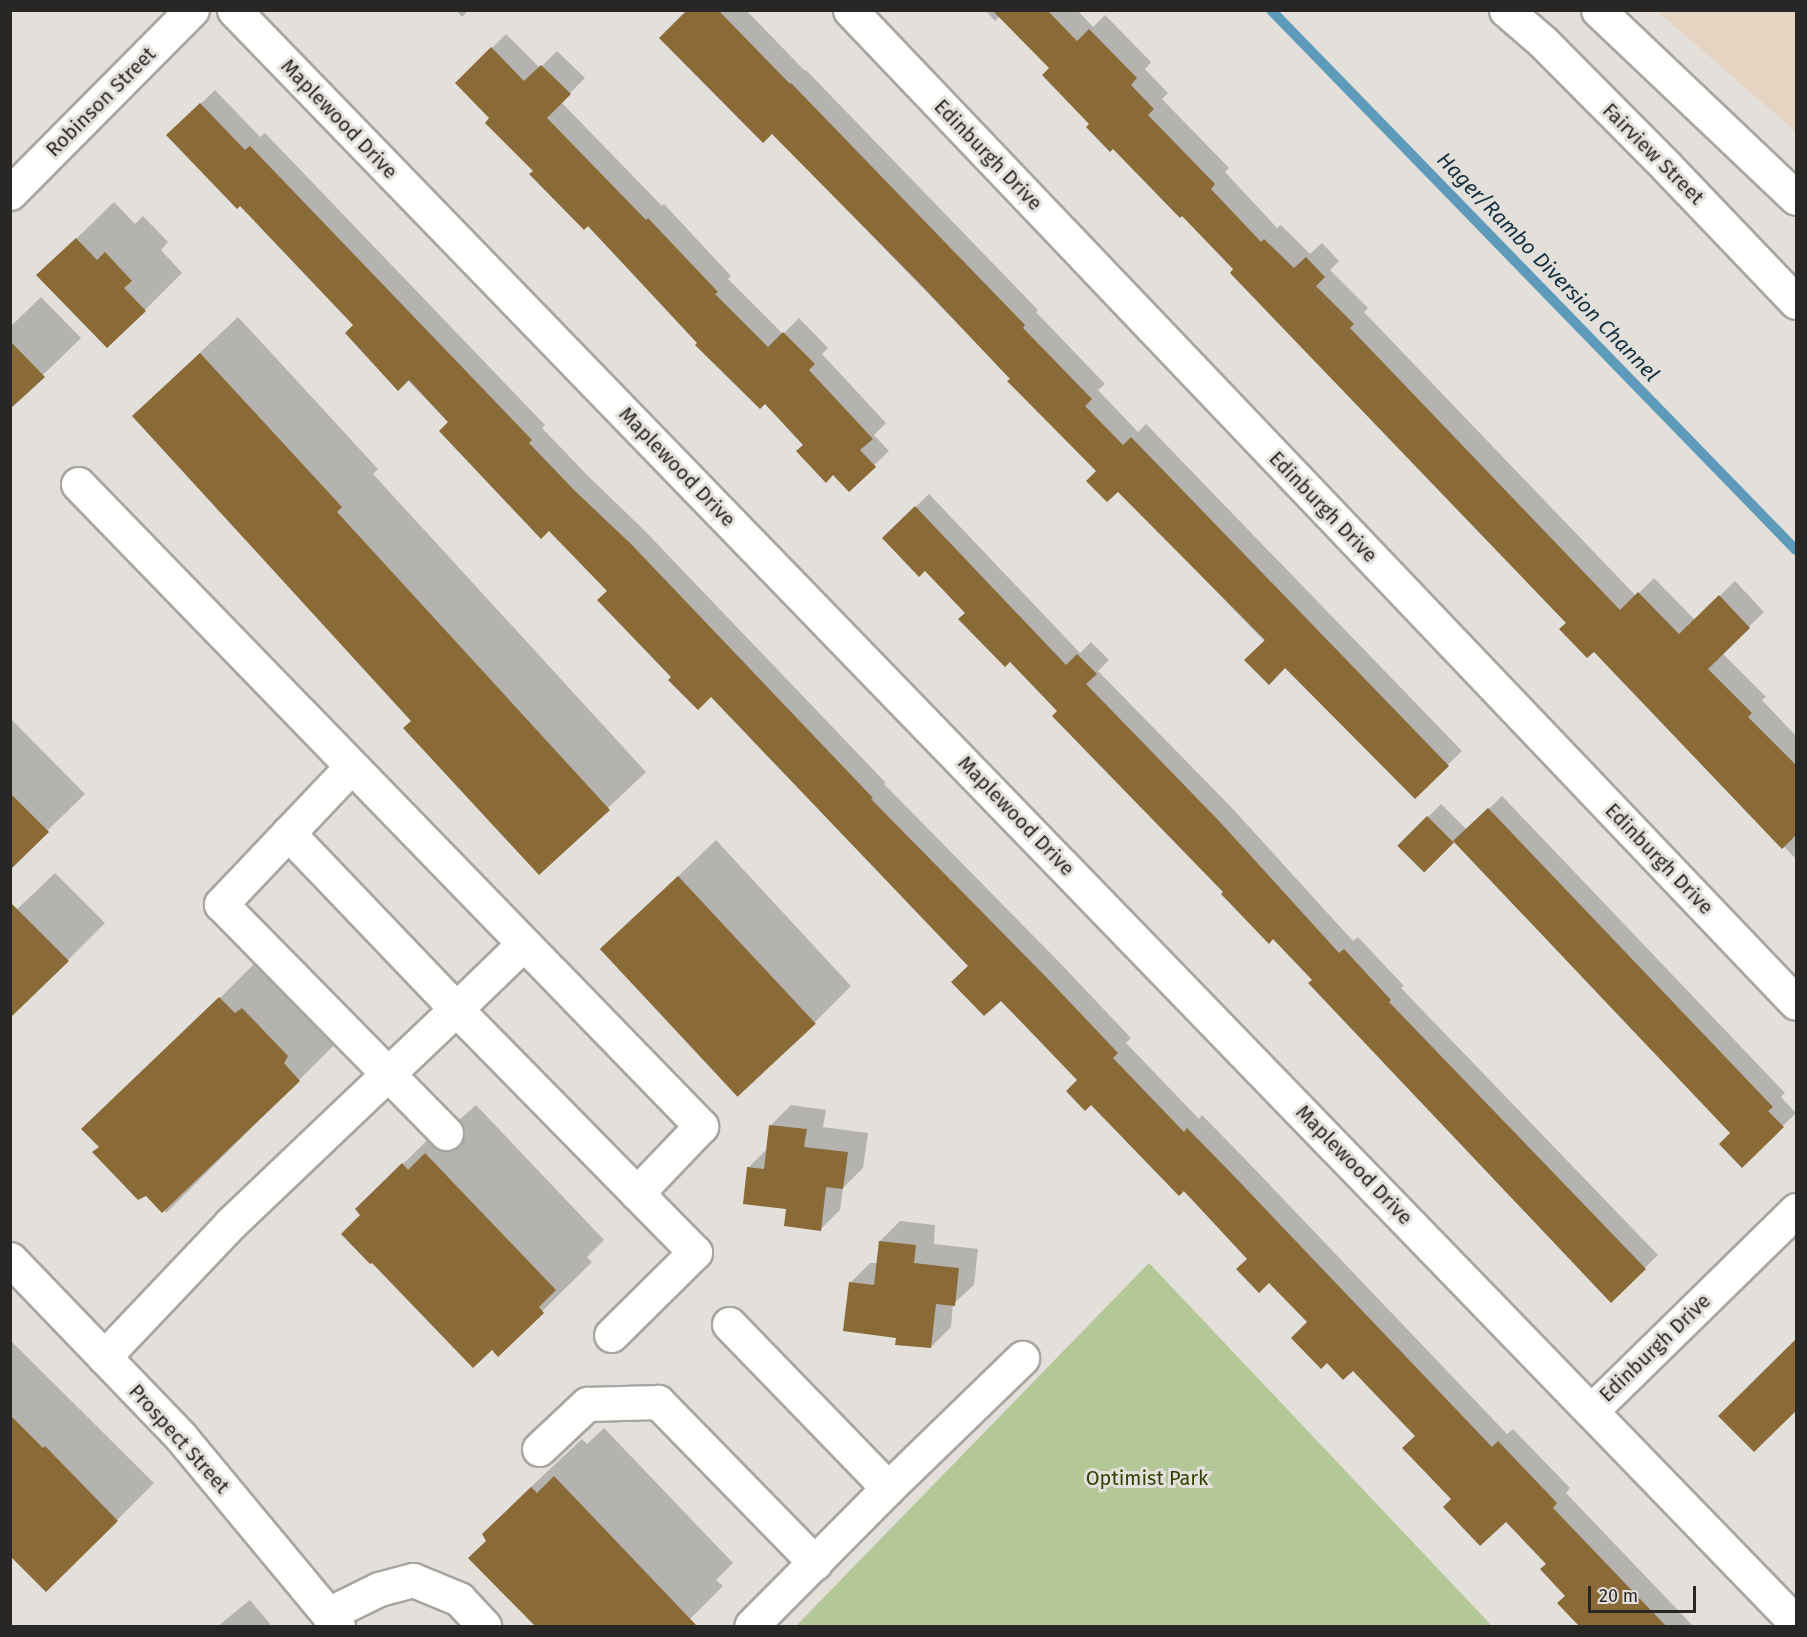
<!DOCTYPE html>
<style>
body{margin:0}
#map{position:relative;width:1807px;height:1637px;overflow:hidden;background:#e3e0db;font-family:"Fira Sans",sans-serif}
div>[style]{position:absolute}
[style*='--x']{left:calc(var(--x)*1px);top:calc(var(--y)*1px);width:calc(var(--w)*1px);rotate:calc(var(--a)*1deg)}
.commercial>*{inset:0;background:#e5d4c2}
.green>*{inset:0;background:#b4c796}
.shadow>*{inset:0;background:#0003;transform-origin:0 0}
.stream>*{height:10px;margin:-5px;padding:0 5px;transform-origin:5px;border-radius:5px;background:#5e9aba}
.building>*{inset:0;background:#8a6a37;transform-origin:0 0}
.roads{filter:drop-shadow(2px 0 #a9a6a1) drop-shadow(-2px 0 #a9a6a1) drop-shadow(0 2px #a9a6a1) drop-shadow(0 -2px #a9a6a1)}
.minor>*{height:33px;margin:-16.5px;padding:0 16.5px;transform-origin:16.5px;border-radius:16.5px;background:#fff}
.major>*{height:33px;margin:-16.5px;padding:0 16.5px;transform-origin:16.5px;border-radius:16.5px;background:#fff}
span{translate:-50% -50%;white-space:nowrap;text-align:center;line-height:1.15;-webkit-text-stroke:6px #e3e0db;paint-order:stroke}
.street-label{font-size:20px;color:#282725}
.park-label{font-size:20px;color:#314301}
.water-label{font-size:21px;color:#14303f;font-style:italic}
.frame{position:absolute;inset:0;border:12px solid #282725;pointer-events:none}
.scale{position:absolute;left:1588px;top:1586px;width:108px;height:27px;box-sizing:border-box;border:3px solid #282725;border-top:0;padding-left:8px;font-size:18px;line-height:21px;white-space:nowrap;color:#282725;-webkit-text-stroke:4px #e3e0db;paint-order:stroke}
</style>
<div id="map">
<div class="commercial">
<i style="clip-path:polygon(1657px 11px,1796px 11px,1796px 132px)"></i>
</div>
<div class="green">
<i style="clip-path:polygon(1149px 1263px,1492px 1626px,796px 1626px)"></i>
</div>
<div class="shadow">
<i style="clip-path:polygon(456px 10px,469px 10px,462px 17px)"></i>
<i style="clip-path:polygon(689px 10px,746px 10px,805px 71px,806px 70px,1038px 310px,1036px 312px,1105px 384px,1098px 390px,1138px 432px,1146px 424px,1462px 751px,1415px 797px,772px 132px)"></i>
<i style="clip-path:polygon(985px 10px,1077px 10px,1093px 27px,1105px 15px,1151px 62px,1145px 69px,1168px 93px,1162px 99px,1229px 168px,1225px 172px,1277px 228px,1281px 225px,1310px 254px,1322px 243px,1339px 261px,1330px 270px,1368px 308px,1364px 312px,1636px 596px,1654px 578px,1695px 620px,1735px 581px,1764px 612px,1722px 653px,1766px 697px,1762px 700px,1796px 736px,1796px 859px,1568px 622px,1182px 214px,1113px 147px,1091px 124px,1051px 68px,1000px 16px,995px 21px)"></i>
<i style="clip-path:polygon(506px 34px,540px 68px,557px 51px,585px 78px,561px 102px,662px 206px,664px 204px,731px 276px,728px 279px,783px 334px,799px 318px,828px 348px,822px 354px,886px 423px,874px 435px,889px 451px,849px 490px,765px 402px,699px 343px,535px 171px,492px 118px,457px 83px)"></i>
<i style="clip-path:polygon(215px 90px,260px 137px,265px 133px,545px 425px,542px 428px,588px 476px,644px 530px,886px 783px,884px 784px,1061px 964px,1131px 1038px,1126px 1043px,1199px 1119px,1202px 1115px,1245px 1159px,1507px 1434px,1513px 1429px,1570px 1488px,1566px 1493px,1693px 1626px,1597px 1626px,1542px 1569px,1548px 1563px,1506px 1519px,1453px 1499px,1417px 1436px,711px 695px,673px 677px,609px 591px,240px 204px,168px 135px)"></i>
<i style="clip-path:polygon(114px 202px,135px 224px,143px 216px,168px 242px,161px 250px,182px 273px,145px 310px,39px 275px)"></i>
<i style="clip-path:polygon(41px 297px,81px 338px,10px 407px,10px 327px)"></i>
<i style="clip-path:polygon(238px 317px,378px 469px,373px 474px,646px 772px,539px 873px,412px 720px,172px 379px)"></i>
<i style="clip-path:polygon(929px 494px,1080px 653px,1091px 642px,1109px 660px,1098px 671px,1233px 809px,1353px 941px,1358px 937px,1404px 986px,1401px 988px,1658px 1255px,1611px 1301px,1273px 937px,925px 569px,884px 538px)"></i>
<i style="clip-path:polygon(10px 718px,85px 794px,10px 867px)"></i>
<i style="clip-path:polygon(1502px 796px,1785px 1093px,1781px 1097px,1796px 1113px,1742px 1166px,1732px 1133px,1455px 840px,1425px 870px,1400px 845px,1441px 804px,1467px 830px)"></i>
<i style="clip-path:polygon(716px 840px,851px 986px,814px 1023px,602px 949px)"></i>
<i style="clip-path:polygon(55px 873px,105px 923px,68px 960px,10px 916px)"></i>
<i style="left:269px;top:949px;width:114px;height:259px;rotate:45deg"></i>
<i style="clip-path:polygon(476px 1105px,604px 1240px,587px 1257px,592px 1262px,498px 1355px,357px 1209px,453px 1115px,458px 1121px)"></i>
<i style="clip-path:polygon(791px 1105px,826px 1110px,823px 1127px,868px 1133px,863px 1168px,843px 1188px,840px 1210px,820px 1230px,788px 1208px,748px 1168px,768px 1148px,771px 1125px)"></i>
<i style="clip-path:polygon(900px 1221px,935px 1225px,934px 1244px,978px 1249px,974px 1285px,953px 1304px,951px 1327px,931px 1347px,898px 1336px,850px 1283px,870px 1263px,878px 1263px,880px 1241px)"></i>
<i style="clip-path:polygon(10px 1340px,154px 1483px,117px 1520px,10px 1554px)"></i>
<i style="clip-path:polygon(604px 1428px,733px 1563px,716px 1580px,723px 1586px,683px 1626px,538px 1626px,471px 1558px,487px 1541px,484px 1534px,533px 1485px,582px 1439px,587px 1444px)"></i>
<i style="clip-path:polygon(250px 1600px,272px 1626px,218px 1626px)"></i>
</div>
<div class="stream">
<i style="--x:1271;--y:10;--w:753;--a:45.81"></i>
</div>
<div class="building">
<i style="clip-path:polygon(687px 10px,718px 10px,790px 84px,791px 83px,1025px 325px,1023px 328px,1092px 399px,1085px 406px,1123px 445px,1131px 437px,1449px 766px,1415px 799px,1285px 668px,1269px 685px,1244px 660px,1265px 640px,1118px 492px,1107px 502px,1086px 481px,1096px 471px,1007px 381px,1010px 379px,925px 289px,772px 134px,763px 143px,659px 38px)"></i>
<i style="clip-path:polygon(992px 10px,1047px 10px,1077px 41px,1089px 29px,1137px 78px,1131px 85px,1154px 109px,1148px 115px,1215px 184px,1211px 189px,1261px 242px,1264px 239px,1294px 268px,1306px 257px,1325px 277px,1316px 286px,1354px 324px,1350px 328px,1620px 610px,1638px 592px,1679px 634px,1719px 595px,1750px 628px,1708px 669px,1752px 713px,1748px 717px,1797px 766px,1797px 834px,1782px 849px,1594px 652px,1587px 658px,1559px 629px,1566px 623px,1230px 273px,1233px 269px,1182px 216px,1180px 218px,1113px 149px,1110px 152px,1086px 127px,1089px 124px,1042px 75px,1049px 68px)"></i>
<i style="clip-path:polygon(491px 47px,524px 81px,541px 65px,571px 94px,547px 118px,646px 220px,648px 218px,718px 292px,715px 294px,768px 347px,783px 332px,815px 364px,809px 370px,873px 439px,860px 450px,876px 467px,849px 492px,833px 475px,826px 483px,796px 451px,803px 445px,765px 404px,760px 409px,695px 345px,697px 343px,588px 226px,584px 230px,529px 174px,533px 171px,485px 123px,489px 118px,455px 83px)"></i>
<i style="clip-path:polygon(200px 103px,245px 150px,250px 146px,532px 440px,529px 443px,574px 490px,631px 544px,873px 798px,871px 799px,1047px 978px,1118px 1053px,1113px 1058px,1184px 1132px,1187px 1128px,1231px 1173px,1492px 1447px,1498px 1441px,1557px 1503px,1553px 1508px,1666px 1626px,1579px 1626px,1557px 1603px,1565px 1596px,1540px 1569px,1546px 1564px,1506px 1522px,1480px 1546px,1443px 1507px,1451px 1499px,1402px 1448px,1415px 1436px,1353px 1371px,1343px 1380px,1327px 1363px,1321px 1369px,1291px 1338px,1307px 1322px,1269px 1283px,1259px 1293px,1236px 1269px,1247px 1259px,1184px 1191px,1179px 1196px,1091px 1105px,1085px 1111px,1066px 1091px,1077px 1080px,1001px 1001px,984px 1016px,951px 982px,968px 966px,711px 697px,698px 710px,668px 680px,671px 677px,597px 600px,607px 591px,549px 531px,541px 539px,439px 431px,448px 422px,409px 380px,398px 391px,345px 333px,353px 325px,240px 206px,237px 209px,166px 135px)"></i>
<i style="clip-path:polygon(76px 238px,97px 260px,105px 252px,132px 281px,124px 288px,146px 311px,107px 348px,36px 275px)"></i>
<i style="clip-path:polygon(10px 341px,45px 377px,10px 409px)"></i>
<i style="clip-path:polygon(200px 353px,342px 507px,337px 512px,610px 810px,539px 875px,403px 728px,411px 721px,132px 416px)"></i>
<i style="clip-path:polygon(915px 506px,1066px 665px,1077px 654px,1097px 674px,1086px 684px,1220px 822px,1339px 953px,1344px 949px,1391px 1000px,1389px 1002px,1646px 1269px,1611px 1303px,1308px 983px,1312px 980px,1273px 939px,1269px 944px,1221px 894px,1223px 892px,1052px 716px,1057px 711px,1010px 662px,1005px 667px,958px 619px,965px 613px,925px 571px,919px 577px,882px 538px)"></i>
<i style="clip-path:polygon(10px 793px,49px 832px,10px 870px)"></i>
<i style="clip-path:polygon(1488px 808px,1773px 1107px,1768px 1111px,1784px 1127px,1742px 1168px,1719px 1144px,1730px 1133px,1453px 841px)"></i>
<i style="left:1427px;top:816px;width:38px;height:42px;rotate:45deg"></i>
<i style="left:678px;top:876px;width:202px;height:107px;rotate:47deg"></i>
<i style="clip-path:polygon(10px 902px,69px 961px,10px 1018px)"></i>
<i style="clip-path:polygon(219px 997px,235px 1013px,242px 1008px,288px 1056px,284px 1063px,300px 1081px,162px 1213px,146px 1196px,138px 1200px,92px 1152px,99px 1147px,81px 1129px)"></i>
<i style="clip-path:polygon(769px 1125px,807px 1129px,804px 1147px,848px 1152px,843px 1189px,826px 1187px,821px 1231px,784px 1226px,786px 1209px,743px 1204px,747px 1167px,764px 1169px)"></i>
<i style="clip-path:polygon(425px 1153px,556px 1290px,539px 1307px,544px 1313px,498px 1357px,492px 1350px,473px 1368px,372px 1263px,370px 1264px,341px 1234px,360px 1215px,355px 1209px,402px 1163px,408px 1170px)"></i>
<i style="clip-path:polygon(879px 1241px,916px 1245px,914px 1263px,959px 1268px,955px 1306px,936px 1304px,931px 1348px,895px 1345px,896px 1338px,843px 1331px,849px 1282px,874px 1285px)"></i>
<i style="clip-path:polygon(1797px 1338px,1797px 1410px,1754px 1452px,1718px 1416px)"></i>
<i style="clip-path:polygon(10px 1415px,43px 1448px,45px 1446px,118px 1521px,46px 1592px,10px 1556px)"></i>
<i style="clip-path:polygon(554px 1476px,697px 1626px,535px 1626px,468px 1558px,486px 1541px,482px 1534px,531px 1487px,537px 1493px)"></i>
</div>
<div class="roads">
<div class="minor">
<i style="--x:234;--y:10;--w:2245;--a:45.92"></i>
<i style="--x:850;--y:10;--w:1371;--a:46.39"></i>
<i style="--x:10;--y:193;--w:258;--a:-45.2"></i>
<i style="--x:78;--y:484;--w:895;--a:45.86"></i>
<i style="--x:701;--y:1126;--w:93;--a:133.7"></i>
<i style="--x:351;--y:767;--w:189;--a:133.5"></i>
<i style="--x:221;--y:904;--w:321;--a:45.5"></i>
<i style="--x:288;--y:833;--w:243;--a:46.3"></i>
<i style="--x:456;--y:1009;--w:93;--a:-44.1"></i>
<i style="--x:10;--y:1259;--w:247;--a:46.1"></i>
<i style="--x:181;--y:1437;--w:246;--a:50.3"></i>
<i style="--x:729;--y:1324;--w:228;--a:45.9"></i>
<i style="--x:888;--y:1488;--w:194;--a:134.8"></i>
<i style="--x:104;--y:1357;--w:183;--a:-46.5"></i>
<i style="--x:230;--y:1224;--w:312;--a:-43.6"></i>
<i style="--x:456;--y:1009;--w:341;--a:45.5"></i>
<i style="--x:695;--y:1252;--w:118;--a:135.3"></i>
<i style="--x:1592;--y:1410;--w:286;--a:-44.4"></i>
<i style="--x:539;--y:1449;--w:66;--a:-43.2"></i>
<i style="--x:587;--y:1404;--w:71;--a:-1.6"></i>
<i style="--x:658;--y:1402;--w:225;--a:45.7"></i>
<i style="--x:888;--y:1488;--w:187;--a:-44.1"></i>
<i style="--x:328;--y:1614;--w:57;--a:-26.1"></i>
<i style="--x:379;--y:1589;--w:35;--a:-15"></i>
<i style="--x:413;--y:1580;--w:50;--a:22.4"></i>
<i style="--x:459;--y:1599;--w:37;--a:47"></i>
</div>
<div class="major">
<i style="--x:1506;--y:10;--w:49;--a:40.9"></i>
<i style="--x:1543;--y:42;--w:175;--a:45.2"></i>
<i style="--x:1666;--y:166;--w:188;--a:46.3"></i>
<i style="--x:1598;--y:10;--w:273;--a:43.5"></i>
</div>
</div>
<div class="street-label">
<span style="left:101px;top:102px;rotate:-45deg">Robinson Street</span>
<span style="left:339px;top:119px;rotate:46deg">Maplewood Drive</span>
<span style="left:1653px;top:154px;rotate:45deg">Fairview Street</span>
<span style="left:988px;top:155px;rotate:46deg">Edinburgh Drive</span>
<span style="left:677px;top:467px;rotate:46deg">Maplewood Drive</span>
<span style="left:1323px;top:507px;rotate:46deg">Edinburgh Drive</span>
<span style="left:1016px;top:816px;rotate:46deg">Maplewood Drive</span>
<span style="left:1659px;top:859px;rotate:46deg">Edinburgh Drive</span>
<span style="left:1354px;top:1165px;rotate:46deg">Maplewood Drive</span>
<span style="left:1655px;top:1348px;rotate:-44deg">Edinburgh Drive</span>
<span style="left:179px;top:1439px;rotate:48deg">Prospect Street</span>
</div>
<div class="park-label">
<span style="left:1147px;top:1478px">Optimist Park</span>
</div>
<div class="water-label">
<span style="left:1548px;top:267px;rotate:46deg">Hager/Rambo Diversion Channel</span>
</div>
<div class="frame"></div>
<div class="scale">20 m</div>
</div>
